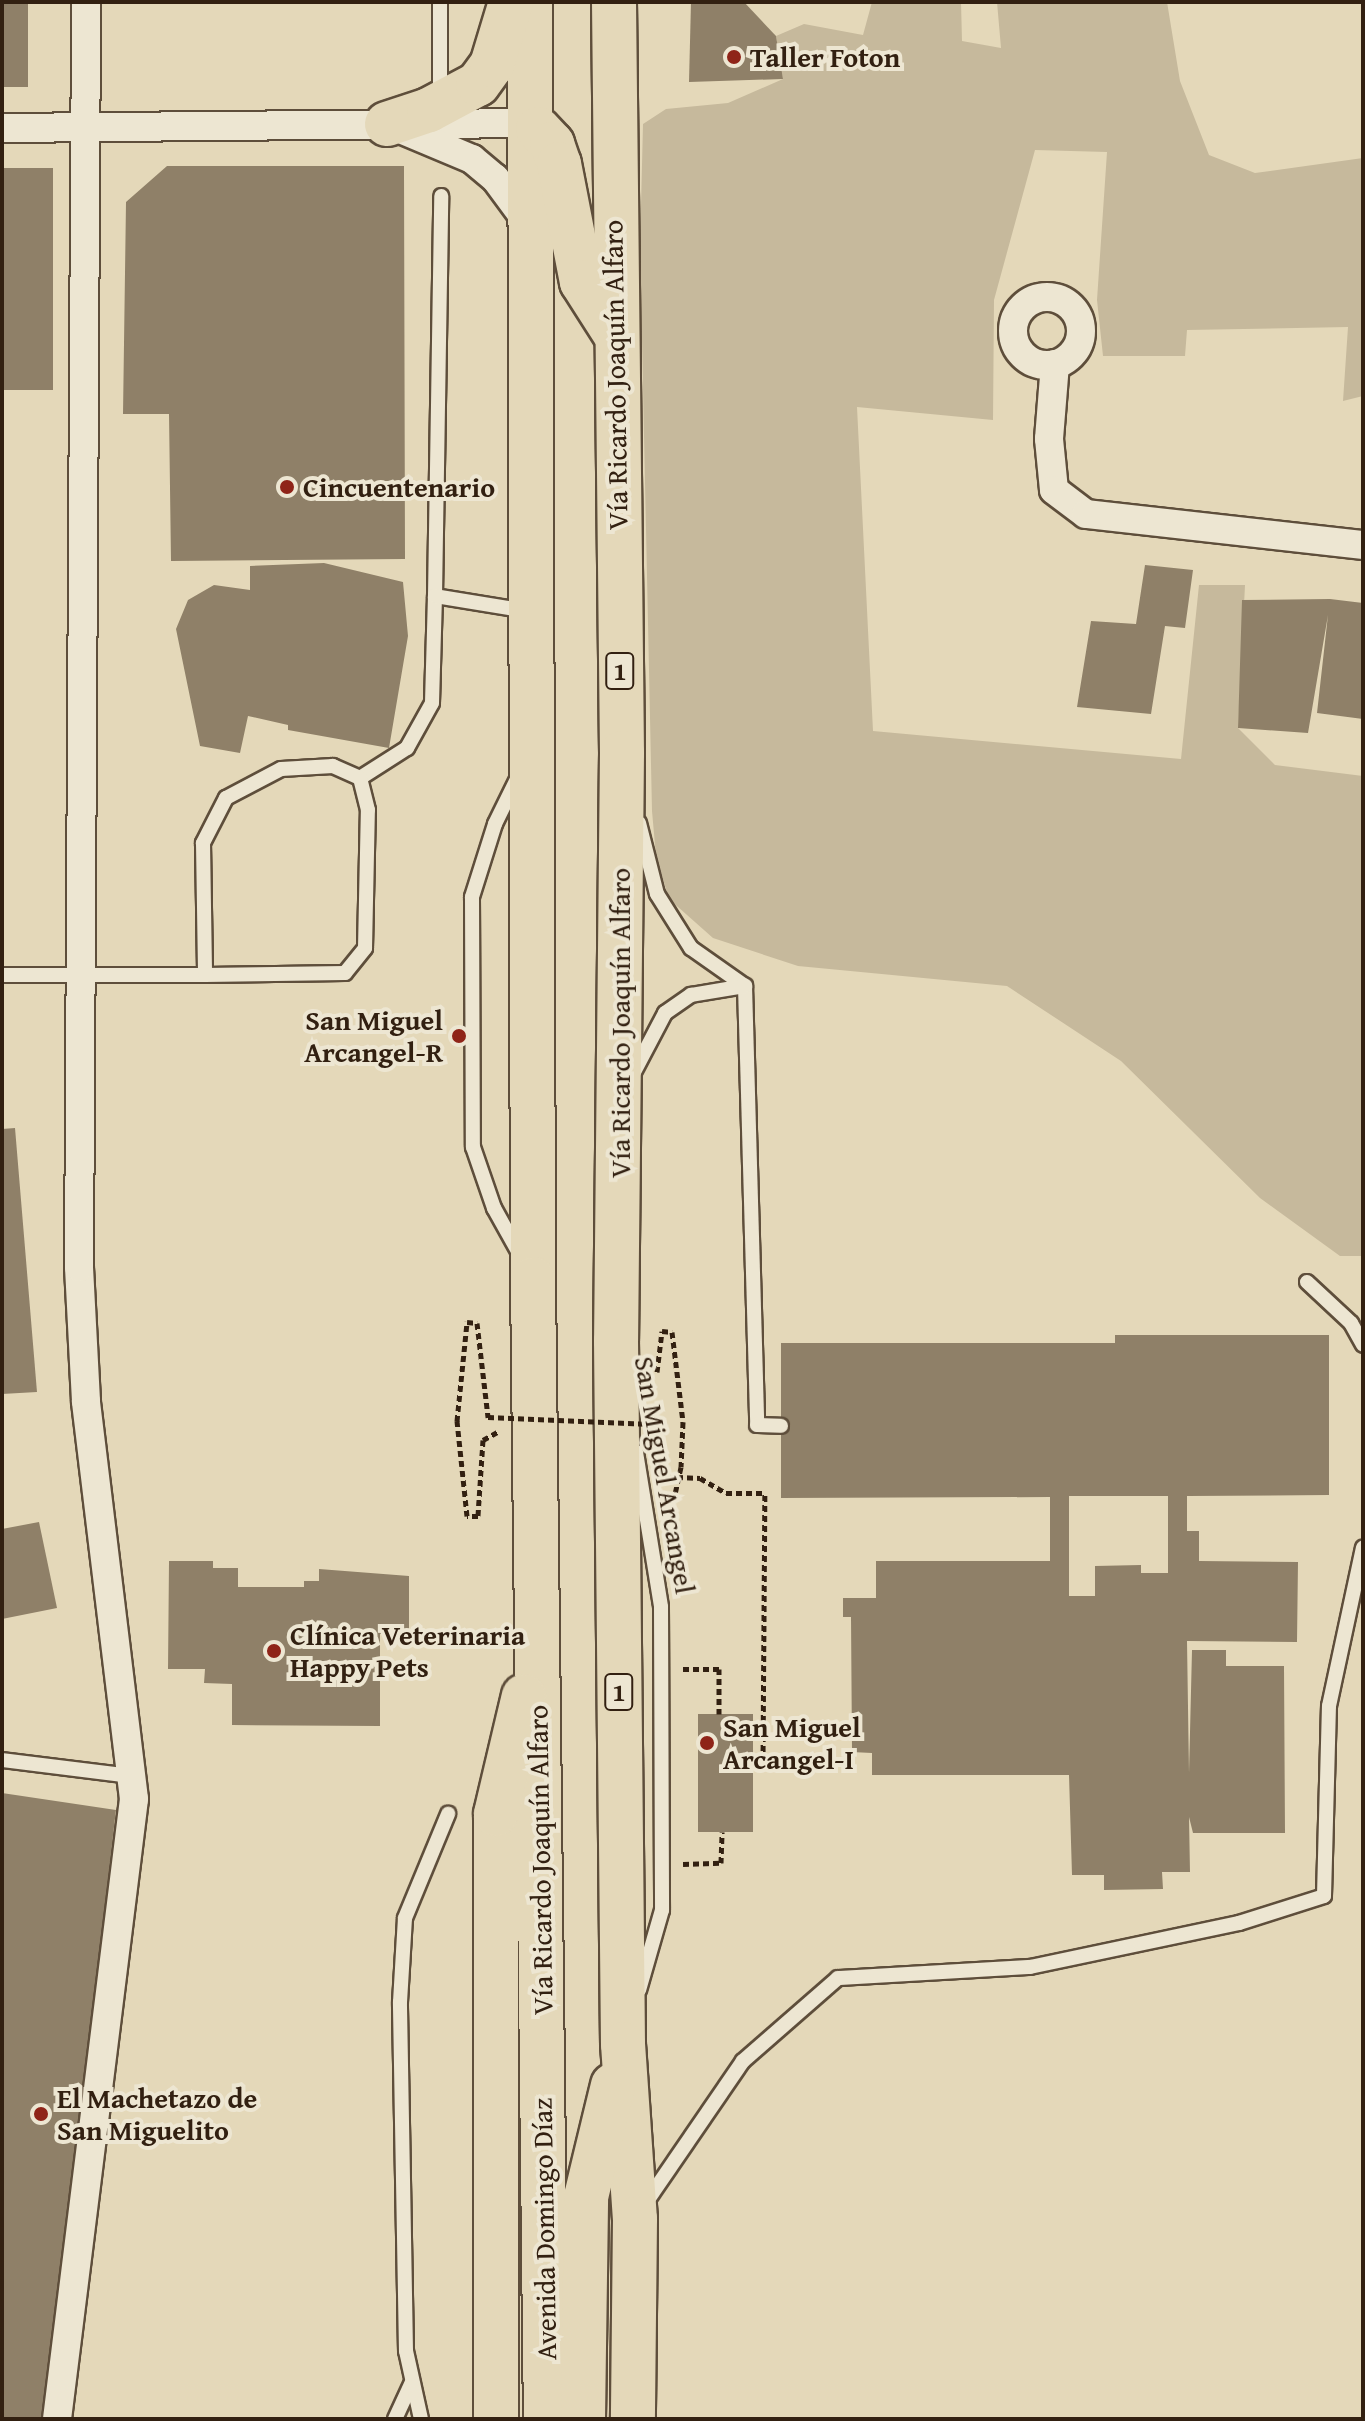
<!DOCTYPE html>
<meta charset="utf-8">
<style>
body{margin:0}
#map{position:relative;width:1365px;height:2421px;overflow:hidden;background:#e4d8b9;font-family:"Gentium Book Plus",serif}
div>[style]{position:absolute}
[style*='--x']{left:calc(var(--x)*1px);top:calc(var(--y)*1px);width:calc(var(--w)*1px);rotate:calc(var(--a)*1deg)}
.green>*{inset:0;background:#c6b99c}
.building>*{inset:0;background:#8f8068;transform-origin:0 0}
.path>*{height:5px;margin-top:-2.5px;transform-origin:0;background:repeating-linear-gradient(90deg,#322011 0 6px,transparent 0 10px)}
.roads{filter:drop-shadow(2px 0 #5e4e3b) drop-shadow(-2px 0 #5e4e3b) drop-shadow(0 2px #5e4e3b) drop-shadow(0 -2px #5e4e3b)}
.lane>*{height:14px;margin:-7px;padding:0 7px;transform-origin:7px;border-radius:7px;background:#ede6d2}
.street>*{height:28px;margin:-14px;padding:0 14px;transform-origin:14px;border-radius:14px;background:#ede6d2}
.street>.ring{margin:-14px;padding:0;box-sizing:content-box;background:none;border:28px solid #ede6d2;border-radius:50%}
.primary>*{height:44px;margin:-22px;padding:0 22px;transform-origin:22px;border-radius:22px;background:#e4d8b9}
.path-bridge>*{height:5px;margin-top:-2.5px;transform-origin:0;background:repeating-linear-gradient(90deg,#322011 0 6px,transparent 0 10px)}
.dots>*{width:22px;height:22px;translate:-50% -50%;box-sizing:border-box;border:4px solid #ede6d2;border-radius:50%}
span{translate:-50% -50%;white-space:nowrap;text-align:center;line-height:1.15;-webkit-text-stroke:8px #ede6d2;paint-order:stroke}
.shield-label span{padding:2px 6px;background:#ede6d2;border:2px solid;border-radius:6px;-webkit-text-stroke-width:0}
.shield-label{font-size:26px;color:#322011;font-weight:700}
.poi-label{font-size:28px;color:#322011;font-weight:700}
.left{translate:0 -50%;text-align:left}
.right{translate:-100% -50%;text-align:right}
.street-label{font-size:28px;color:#322011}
.frame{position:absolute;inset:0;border:4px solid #322011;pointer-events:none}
</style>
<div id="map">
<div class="green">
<i style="clip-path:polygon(872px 2px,961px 2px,962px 41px,1001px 48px,997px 2px,1167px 2px,1180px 81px,1209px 155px,1255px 173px,1363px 158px,1363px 396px,1343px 401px,1348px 327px,1187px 330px,1185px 356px,1103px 356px,1097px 300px,1107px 152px,1035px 150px,994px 300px,993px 420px,857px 407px,873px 731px,1181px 759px,1199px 585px,1245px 585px,1238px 728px,1275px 765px,1363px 776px,1363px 1256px,1340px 1256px,1260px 1198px,1121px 1061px,1007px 986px,798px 966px,713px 938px,669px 899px,656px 856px,652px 811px,640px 247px,643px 124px,666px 109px,728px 103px,783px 79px,776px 36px,804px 24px,863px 35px)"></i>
</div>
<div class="building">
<i style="left:2px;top:2px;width:26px;height:85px"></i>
<i style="clip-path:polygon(691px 2px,744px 2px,776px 36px,783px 79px,689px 82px)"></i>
<i style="clip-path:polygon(167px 166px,404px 166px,405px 559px,171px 561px,169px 414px,123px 414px,126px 202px)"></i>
<i style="left:2px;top:168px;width:51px;height:222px"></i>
<i style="clip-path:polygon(324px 563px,403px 582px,408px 636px,389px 748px,288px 730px,288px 725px,248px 716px,240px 753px,200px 746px,176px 629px,188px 600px,214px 585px,250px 590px,250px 566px)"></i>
<i style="clip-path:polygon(1145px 565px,1193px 570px,1185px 628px,1165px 626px,1151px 714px,1077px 707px,1091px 621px,1136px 624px)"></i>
<i style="clip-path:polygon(1330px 599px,1363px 603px,1363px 719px,1317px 713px,1328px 615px,1308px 733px,1238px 728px,1242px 600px)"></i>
<i style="clip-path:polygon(15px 1128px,37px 1392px,2px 1394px,2px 1129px)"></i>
<i style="clip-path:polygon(evenodd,1115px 1335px,1329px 1335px,1329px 1495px,1187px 1496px,1187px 1531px,1199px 1531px,1199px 1561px,1298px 1562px,1297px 1642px,1187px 1641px,1189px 1773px,1192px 1650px,1226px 1650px,1226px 1666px,1284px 1666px,1285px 1833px,1193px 1833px,1189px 1817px,1190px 1872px,1162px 1872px,1163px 1889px,1104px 1890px,1104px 1875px,1072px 1875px,1069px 1775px,872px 1775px,872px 1753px,852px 1752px,851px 1617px,843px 1617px,843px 1598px,876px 1598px,876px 1561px,1050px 1561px,1050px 1497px,781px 1498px,781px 1343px,1115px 1343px,1115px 1335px,1069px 1496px,1168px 1496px,1168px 1573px,1141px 1573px,1141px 1565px,1095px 1566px,1095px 1596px,1069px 1596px,1069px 1496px)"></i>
<i style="clip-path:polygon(39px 1522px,57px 1608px,2px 1619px,2px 1529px)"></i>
<i style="clip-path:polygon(169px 1561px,213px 1561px,213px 1568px,238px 1568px,238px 1587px,304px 1587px,304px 1581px,319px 1581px,319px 1569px,409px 1576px,409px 1634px,380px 1634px,380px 1726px,232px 1725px,232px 1684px,204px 1683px,205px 1669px,168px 1669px)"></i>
<i style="left:698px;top:1714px;width:55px;height:118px"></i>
<i style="clip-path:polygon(2px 1793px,116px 1810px,45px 2419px,2px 2419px)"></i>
</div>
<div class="path">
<i style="--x:657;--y:1372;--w:41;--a:-83"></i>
<i style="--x:662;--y:1331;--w:10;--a:6"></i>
<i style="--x:672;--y:1332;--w:91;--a:83"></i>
<i style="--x:683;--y:1422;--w:45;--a:92.5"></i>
<i style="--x:681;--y:1467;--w:46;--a:102.5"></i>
<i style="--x:483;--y:1440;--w:18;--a:-29"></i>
<i style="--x:683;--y:1669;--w:36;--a:0"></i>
<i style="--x:719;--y:1669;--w:45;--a:90"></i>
<i style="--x:763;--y:1761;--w:268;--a:-89.6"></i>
<i style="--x:683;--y:1864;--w:38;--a:-2"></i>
<i style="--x:721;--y:1863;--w:31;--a:-88"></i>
</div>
<div class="roads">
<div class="lane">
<i style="--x:440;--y:98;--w:96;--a:-90"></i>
<i style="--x:435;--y:596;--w:400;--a:-89.1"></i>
<i style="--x:360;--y:778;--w:56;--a:-32.6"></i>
<i style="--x:407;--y:748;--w:51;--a:-60.9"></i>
<i style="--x:432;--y:703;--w:107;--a:-88.4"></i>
<i style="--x:435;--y:596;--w:93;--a:9.3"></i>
<i style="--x:517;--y:779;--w:50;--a:116.1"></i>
<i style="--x:495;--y:824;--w:77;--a:107.5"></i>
<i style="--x:472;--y:897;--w:250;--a:89.8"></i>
<i style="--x:473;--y:1147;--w:65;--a:71"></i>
<i style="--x:494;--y:1208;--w:54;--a:61"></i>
<i style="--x:639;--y:823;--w:73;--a:75.8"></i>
<i style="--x:657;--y:894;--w:64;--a:57.8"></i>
<i style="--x:691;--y:948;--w:66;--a:35.1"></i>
<i style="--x:2;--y:975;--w:203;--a:0"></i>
<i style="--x:205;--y:975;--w:140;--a:-0.8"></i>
<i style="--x:345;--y:973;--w:32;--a:-51"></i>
<i style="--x:365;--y:948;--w:138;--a:-88.8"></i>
<i style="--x:368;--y:810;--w:33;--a:-104"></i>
<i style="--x:360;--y:778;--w:30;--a:-156"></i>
<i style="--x:333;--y:766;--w:52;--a:176.7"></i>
<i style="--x:281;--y:769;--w:62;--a:152.2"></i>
<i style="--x:226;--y:798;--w:51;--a:117.1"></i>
<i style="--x:203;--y:843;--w:132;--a:89.1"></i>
<i style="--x:745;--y:986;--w:439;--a:88.4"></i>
<i style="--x:757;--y:1425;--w:24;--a:2"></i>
<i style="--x:633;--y:1074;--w:69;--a:-62.3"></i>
<i style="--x:665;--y:1013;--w:32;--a:-35"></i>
<i style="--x:691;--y:995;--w:55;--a:-9.5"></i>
<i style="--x:1307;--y:1282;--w:60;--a:43"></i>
<i style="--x:1351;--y:1323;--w:25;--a:61"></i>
<i style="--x:636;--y:1452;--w:157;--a:80.8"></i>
<i style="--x:661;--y:1607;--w:303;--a:89.8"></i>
<i style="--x:662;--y:1910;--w:83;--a:106"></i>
<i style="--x:2;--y:1760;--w:129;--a:7.1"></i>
<i style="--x:645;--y:2204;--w:173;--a:-55.6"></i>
<i style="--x:743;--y:2061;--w:126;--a:-41.1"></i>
<i style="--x:838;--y:1978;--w:192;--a:-3.3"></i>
<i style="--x:1030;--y:1967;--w:214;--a:-11.9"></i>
<i style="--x:1239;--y:1923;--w:89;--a:-17.6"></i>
<i style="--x:1324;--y:1896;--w:190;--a:-88.5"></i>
<i style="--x:1329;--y:1706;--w:162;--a:-77.9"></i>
<i style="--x:395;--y:2419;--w:41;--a:-65.3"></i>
<i style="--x:421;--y:2419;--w:70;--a:-102.4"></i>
<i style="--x:406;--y:2351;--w:349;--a:-91"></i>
<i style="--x:400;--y:2002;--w:84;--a:-86.6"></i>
<i style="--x:405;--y:1918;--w:113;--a:-67.5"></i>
</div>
<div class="street">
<i style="--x:2;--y:128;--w:529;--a:-0.54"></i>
<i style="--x:403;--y:130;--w:75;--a:22.8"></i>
<i style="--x:472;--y:159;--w:30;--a:40"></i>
<i style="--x:495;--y:178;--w:57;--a:53.5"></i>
<i class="ring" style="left:1013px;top:297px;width:40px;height:40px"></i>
<i style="--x:1055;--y:364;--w:75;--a:94.6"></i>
<i style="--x:1049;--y:439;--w:51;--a:84.4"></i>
<i style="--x:1054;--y:490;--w:40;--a:37"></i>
<i style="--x:1086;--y:514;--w:279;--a:6.4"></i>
<i style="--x:57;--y:2419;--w:625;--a:-82.92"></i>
<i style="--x:134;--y:1799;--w:401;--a:-96.9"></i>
<i style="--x:86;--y:1401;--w:134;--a:-93"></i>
<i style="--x:79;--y:1267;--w:1265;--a:-89.68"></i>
</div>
<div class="primary">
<i style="--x:530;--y:2;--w:1277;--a:89.87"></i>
<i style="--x:533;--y:1279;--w:1140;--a:89.35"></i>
<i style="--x:614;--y:2;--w:751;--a:89.39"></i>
<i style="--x:622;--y:753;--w:588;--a:90.58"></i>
<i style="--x:616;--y:1341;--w:703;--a:89.43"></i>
<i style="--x:623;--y:2044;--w:175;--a:86.1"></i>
<i style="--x:635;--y:2219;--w:200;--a:90.6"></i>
<i style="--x:387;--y:124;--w:44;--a:-18.4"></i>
<i style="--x:429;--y:110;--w:55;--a:-28"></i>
<i style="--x:478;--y:84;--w:24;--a:-54"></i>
<i style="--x:492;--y:65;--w:66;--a:-73.2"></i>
<i style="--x:538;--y:129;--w:21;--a:47"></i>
<i style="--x:552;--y:144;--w:21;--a:71"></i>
<i style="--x:559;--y:164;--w:120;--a:79"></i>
<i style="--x:582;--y:282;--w:59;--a:57.4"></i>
<i style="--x:496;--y:2419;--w:605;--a:-90"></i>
<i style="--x:496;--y:1814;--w:121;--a:-76.7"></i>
<i style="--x:583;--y:2419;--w:222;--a:-89.2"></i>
<i style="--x:586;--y:2197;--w:115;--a:-76.4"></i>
</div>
</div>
<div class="path-bridge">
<i style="--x:483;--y:1440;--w:76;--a:93.8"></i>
<i style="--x:478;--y:1516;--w:11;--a:180"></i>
<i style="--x:467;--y:1516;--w:96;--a:-96"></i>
<i style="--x:457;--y:1421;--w:100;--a:-84.2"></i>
<i style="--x:467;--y:1322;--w:10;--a:6"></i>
<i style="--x:477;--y:1323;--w:95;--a:83.3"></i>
<i style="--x:488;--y:1417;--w:163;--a:2.5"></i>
<i style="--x:651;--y:1424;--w:52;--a:83.4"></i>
<i style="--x:657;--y:1476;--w:43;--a:2.7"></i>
<i style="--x:700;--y:1478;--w:30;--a:30"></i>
<i style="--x:726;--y:1493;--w:39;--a:0"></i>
</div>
<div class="dots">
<i style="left:734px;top:57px;background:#8f2418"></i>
<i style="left:287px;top:487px;background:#8f2418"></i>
<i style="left:459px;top:1036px;background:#8f2418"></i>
<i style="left:274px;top:1651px;background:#8f2418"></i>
<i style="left:707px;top:1743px;background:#8f2418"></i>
<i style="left:41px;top:2114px;background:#8f2418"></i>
</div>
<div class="shield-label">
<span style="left:620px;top:671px">1</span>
<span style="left:619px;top:1692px">1</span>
</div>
<div class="poi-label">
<span class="left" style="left:750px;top:57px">Taller Foton</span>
<span class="left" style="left:303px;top:487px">Cincuentenario</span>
<span class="right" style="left:443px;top:1036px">San Miguel<br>Arcangel-R</span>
<span class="left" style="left:290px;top:1651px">Clínica Veterinaria<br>Happy Pets</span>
<span class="left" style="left:723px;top:1743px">San Miguel<br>Arcangel-I</span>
<span class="left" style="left:57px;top:2114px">El Machetazo de<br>San Miguelito</span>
</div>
<div class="street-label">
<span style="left:615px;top:375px;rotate:-91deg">Vía Ricardo Joaquín Alfaro</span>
<span style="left:620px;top:1023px;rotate:-90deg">Vía Ricardo Joaquín Alfaro</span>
<span style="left:665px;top:1475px;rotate:80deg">San Miguel Arcangel</span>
<span style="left:540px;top:1860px;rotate:-91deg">Vía Ricardo Joaquín Alfaro</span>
<span style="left:544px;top:2229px;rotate:-91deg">Avenida Domingo Díaz</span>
</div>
<div class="frame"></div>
</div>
